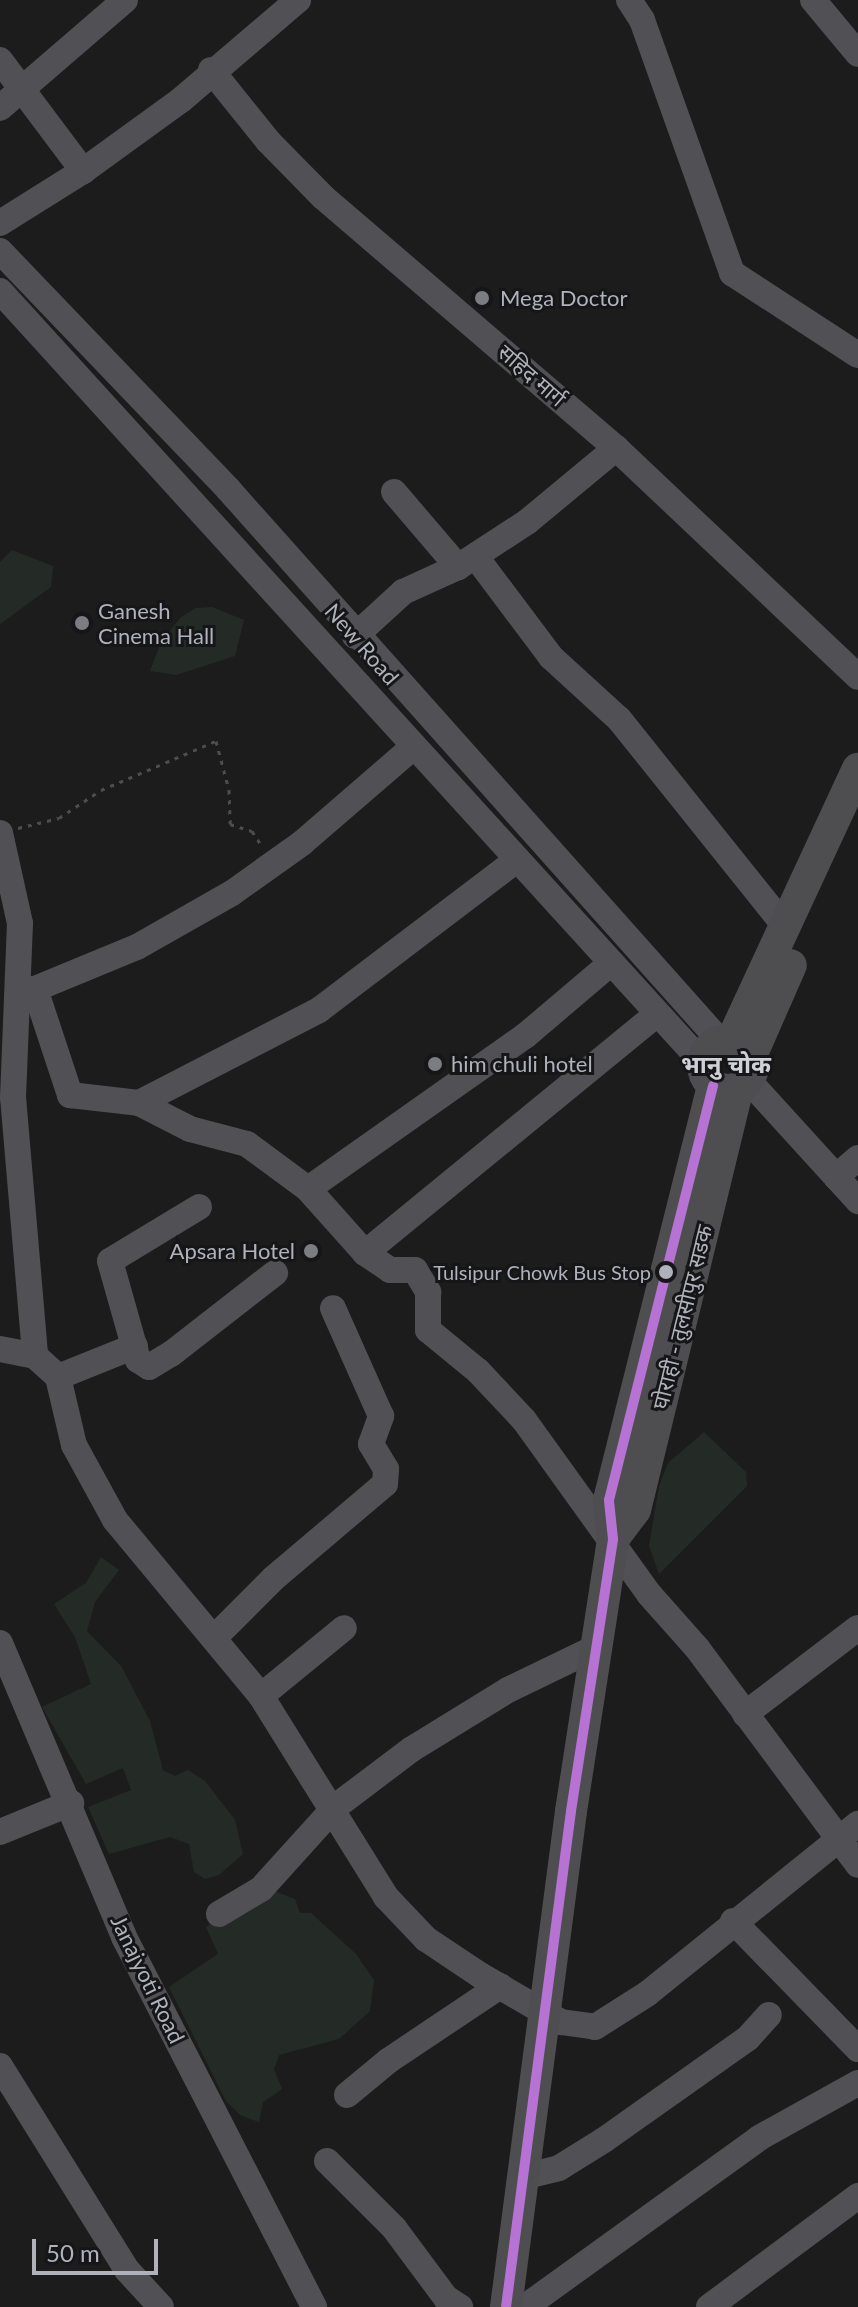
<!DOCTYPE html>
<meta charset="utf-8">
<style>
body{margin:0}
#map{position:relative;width:858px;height:2307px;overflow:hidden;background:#1c1c1c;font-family:Lato,"Noto Sans Devanagari",sans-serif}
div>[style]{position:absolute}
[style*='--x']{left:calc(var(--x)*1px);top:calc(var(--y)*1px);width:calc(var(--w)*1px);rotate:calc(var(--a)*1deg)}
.green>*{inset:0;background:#242b26}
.path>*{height:3px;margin-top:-1.5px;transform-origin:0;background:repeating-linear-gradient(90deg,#4c4d50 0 4px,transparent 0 10px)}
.minor>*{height:26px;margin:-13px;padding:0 13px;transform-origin:13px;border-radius:13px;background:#515155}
.major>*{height:32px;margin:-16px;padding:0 16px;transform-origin:16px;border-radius:16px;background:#4e4e51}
.major>.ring{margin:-16px;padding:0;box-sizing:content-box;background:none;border:32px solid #4e4e51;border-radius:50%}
.bus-1>*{height:10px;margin:-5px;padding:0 5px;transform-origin:5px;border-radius:5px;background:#b673d3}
.dots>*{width:22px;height:22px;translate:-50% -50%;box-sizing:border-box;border:4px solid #161618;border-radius:50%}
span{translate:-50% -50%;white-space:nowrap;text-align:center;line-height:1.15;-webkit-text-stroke:6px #161618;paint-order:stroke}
.bus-label{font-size:20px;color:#afb1bb}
.right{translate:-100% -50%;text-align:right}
.poi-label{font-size:22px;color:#afb1bb}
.left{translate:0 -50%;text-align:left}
.street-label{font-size:22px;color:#afb1bb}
.neighbourhood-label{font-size:24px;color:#d0d1d8;font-weight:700}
.scale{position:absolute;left:32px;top:2239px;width:126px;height:36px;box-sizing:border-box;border:4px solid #afb1bb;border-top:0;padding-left:10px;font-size:24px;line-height:28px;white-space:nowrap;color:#afb1bb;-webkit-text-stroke:6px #161618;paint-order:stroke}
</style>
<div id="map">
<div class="green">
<i style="clip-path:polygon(12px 550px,53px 566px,51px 587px,0 624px,0 562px)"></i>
<i style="clip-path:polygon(212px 607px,244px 620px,235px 656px,176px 675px,150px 671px,161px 642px,181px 617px,196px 608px)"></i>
<i style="clip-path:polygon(704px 1432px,746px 1472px,747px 1486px,659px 1574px,649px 1546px,659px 1486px,668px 1463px)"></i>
<i style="clip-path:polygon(101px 1557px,119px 1570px,95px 1602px,87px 1631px,121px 1666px,150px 1721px,163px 1770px,175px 1776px,188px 1770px,205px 1781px,235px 1820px,243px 1854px,219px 1875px,205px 1879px,194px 1872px,189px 1844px,170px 1837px,109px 1854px,88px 1807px,131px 1790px,123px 1768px,86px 1784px,42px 1707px,91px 1684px,75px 1637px,54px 1604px,86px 1583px)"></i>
<i style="clip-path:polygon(269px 1889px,295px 1899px,300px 1913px,311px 1913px,356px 1954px,374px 1980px,370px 2011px,339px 2039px,279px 2055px,274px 2069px,282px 2089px,263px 2102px,259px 2122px,240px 2115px,226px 2101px,169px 1987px,218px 1954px,206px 1927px)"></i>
</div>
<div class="path">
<i style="--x:18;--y:828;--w:42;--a:-13.7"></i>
<i style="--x:59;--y:818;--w:50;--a:-33.7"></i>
<i style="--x:101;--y:790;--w:125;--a:-23.1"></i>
<i style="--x:216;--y:741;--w:51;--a:75.1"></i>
<i style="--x:229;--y:790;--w:34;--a:88"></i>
<i style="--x:230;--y:824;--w:23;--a:18"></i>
<i style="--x:252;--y:831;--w:17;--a:57"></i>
</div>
<div class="minor">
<i style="--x:629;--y:0;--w:24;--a:57"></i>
<i style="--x:642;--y:20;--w:269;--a:70.4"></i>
<i style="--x:732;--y:273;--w:150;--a:33.1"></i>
<i style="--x:813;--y:0;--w:70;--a:50.2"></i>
<i style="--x:0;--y:60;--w:139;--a:53.2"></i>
<i style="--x:211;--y:70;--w:91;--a:51.2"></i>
<i style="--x:268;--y:141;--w:78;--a:45.5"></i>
<i style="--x:323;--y:197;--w:386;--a:40.6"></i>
<i style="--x:616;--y:448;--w:333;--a:43.4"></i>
<i style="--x:0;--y:108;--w:165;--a:-40.8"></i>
<i style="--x:0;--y:223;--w:98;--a:-32.1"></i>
<i style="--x:83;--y:171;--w:121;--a:-35.9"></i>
<i style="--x:181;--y:100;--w:154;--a:-40.5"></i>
<i style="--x:0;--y:251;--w:330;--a:46.2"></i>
<i style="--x:228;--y:489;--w:739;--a:48.29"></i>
<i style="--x:0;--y:291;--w:1044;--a:47.68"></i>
<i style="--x:394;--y:492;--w:99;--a:49.5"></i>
<i style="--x:476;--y:557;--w:125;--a:53.1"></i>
<i style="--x:551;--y:657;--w:92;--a:42.4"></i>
<i style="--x:619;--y:719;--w:265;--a:51.3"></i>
<i style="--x:355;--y:636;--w:65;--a:-42.5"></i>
<i style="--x:403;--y:592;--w:60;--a:-24.4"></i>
<i style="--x:458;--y:567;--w:82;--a:-33.1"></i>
<i style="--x:527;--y:522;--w:116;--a:-39.7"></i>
<i style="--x:0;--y:833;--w:92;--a:77.5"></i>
<i style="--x:20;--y:923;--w:174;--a:92.3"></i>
<i style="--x:13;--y:1097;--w:260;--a:85.1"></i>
<i style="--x:35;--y:1356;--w:31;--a:42"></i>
<i style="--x:58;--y:1377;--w:70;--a:76.8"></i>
<i style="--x:74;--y:1445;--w:85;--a:61.3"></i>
<i style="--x:115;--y:1520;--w:229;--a:50.3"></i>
<i style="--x:261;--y:1696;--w:237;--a:58.1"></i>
<i style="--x:386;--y:1897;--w:58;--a:46.4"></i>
<i style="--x:426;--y:1939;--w:65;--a:33.7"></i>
<i style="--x:480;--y:1975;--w:94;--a:30.1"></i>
<i style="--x:561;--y:2022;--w:34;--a:8"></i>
<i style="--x:595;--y:2027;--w:62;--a:-32.4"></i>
<i style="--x:647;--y:1994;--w:271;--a:-38.9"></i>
<i style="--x:19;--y:988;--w:16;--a:4"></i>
<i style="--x:35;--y:989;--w:112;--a:71.7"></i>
<i style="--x:70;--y:1095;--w:69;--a:6.6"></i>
<i style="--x:139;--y:1103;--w:203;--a:-27.3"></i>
<i style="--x:319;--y:1010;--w:246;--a:-37.2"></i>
<i style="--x:35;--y:989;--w:110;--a:-22.4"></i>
<i style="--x:137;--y:947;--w:109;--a:-29.6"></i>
<i style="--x:232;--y:893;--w:86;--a:-35.5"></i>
<i style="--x:302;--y:843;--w:144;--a:-40.8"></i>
<i style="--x:748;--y:1080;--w:164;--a:47.7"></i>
<i style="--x:139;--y:1103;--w:57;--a:27"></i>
<i style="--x:190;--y:1129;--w:59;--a:14.7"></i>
<i style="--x:247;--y:1144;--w:76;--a:36.4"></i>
<i style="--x:308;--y:1189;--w:86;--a:48.3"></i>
<i style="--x:365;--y:1253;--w:30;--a:34"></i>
<i style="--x:390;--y:1270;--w:25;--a:0"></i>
<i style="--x:415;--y:1270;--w:26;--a:59"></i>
<i style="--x:428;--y:1292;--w:38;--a:90"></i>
<i style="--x:428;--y:1330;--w:65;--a:39.4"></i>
<i style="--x:478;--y:1371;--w:67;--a:46.8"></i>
<i style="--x:524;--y:1420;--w:214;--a:54.3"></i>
<i style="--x:649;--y:1594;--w:72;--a:48.4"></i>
<i style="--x:697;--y:1648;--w:270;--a:53.4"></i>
<i style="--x:836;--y:1177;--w:29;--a:-41"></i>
<i style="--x:308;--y:1189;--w:266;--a:-35.2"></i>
<i style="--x:525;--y:1036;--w:111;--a:-40.3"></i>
<i style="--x:199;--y:1207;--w:104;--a:148.8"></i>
<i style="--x:110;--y:1261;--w:103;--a:74.2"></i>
<i style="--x:138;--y:1360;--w:13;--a:32"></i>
<i style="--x:149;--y:1367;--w:26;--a:-31"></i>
<i style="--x:171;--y:1354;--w:132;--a:-37.9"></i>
<i style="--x:365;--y:1253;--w:377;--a:-39.3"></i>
<i style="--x:0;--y:1349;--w:36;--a:11"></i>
<i style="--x:58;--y:1377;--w:83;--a:-21.9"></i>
<i style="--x:215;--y:1637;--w:83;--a:-45"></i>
<i style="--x:274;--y:1578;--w:145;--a:-40.3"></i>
<i style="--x:385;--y:1484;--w:15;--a:-86"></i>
<i style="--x:386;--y:1469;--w:29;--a:-121"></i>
<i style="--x:371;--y:1444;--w:30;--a:-70"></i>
<i style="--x:381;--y:1416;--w:118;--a:-114"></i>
<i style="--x:0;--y:1643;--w:319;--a:67.1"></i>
<i style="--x:124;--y:1937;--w:416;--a:62.8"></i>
<i style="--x:261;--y:1696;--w:107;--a:-39.3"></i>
<i style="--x:745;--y:1714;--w:142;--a:-37.3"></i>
<i style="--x:0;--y:1832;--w:77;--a:-22.2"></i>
<i style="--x:219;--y:1914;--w:49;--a:-30.8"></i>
<i style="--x:261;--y:1889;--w:110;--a:-47.9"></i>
<i style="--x:335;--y:1807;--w:96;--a:-37"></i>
<i style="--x:412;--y:1749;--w:113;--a:-31.6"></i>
<i style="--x:508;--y:1690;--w:97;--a:-25.8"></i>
<i style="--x:733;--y:1921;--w:179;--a:45.7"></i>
<i style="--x:0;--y:2066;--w:240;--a:58.1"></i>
<i style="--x:127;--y:2270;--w:50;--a:47.4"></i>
<i style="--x:347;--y:2095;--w:53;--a:-39.7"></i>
<i style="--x:388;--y:2061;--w:135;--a:-33.8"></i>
<i style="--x:327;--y:2161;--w:95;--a:45"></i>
<i style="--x:394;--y:2228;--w:87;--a:53.4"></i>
<i style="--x:446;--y:2298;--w:17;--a:33"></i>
<i style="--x:523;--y:2177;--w:37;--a:-14"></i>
<i style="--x:559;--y:2168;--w:53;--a:-31.9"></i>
<i style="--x:604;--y:2140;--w:176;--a:-35.3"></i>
<i style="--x:748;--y:2038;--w:31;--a:-48"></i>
<i style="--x:525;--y:2307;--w:289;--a:-35.8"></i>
<i style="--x:759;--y:2138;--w:113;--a:-29.1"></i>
<i style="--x:709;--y:2307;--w:186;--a:-36.7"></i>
</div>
<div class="major">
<i class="ring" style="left:703px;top:1040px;width:18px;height:18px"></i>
<i style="--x:732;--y:1040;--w:299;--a:-65.1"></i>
<i style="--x:751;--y:1056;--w:99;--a:-66.3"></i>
<i style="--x:613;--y:1539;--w:36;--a:-53"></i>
<i style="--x:635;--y:1510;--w:433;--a:-76.3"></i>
<i style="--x:506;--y:2307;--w:500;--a:-82.53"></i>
<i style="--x:571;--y:1811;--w:275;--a:-81.2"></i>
<i style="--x:613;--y:1539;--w:39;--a:-96"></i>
<i style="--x:609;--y:1500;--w:427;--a:-75.9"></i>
</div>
<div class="bus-1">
<i style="--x:506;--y:2307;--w:500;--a:-82.53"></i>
<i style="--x:571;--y:1811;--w:275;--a:-81.2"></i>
<i style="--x:613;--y:1539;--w:39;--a:-96"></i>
<i style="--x:609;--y:1500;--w:427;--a:-75.9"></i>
</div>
<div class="dots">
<i style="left:482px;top:298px;background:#7c7d83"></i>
<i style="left:82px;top:623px;background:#7c7d83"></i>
<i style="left:435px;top:1064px;background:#7c7d83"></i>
<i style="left:311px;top:1251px;background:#7c7d83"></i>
<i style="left:666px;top:1272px;background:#afb1bb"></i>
</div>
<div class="bus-label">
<span class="right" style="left:651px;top:1272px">Tulsipur Chowk Bus Stop</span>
</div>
<div class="poi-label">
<span class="left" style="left:500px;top:298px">Mega Doctor</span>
<span class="left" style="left:98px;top:623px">Ganesh<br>Cinema Hall</span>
<span class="left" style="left:451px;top:1064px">him chuli hotel</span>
<span class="right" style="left:295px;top:1251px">Apsara Hotel</span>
</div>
<div class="street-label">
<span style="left:532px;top:375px;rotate:41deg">सहिद मार्ग</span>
<span style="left:362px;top:644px;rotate:49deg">New Road</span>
<span style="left:682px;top:1317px;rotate:-76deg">घोराही - तुलसीपुर सडक</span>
<span style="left:148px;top:1979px;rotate:64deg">Janajyoti Road</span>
</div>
<div class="neighbourhood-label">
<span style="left:726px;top:1064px">भानु चोक</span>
</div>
<div class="scale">50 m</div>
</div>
